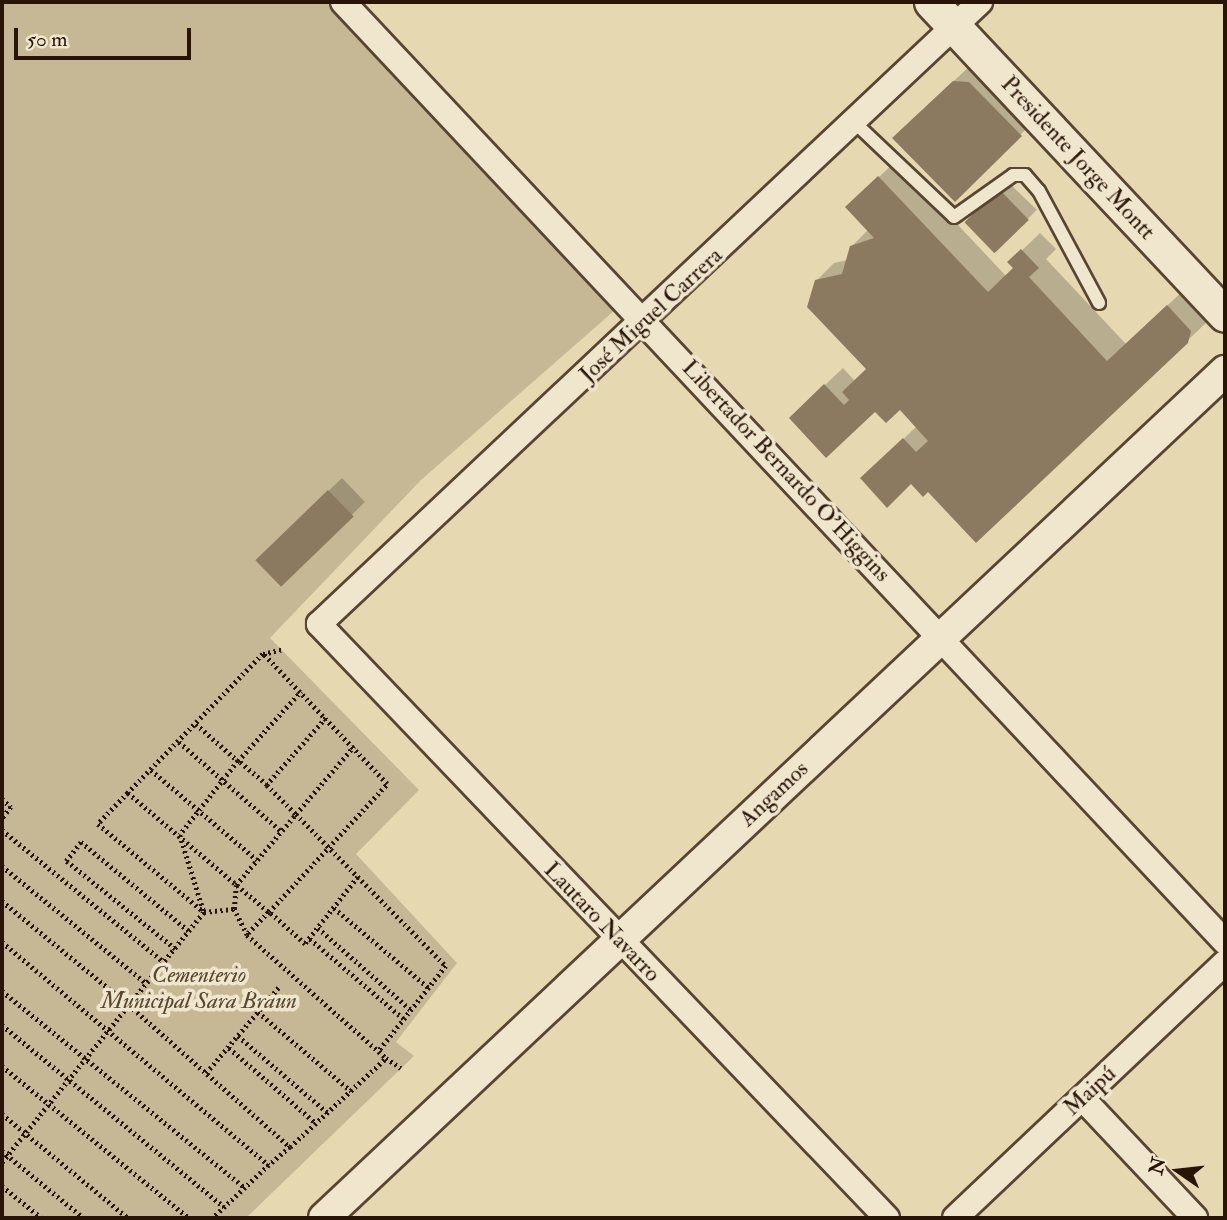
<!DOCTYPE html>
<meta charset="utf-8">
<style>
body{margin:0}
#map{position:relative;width:1227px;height:1220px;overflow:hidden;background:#e6d9b2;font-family:"IM FELL Double Pica",serif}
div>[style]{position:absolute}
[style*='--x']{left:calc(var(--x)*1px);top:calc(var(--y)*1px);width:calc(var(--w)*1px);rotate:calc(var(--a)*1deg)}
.green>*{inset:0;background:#c6b895}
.shadow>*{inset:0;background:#0003;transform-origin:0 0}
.building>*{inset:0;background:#8b7a60;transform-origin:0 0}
.path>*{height:4.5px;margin-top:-2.25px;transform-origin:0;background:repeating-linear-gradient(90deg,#291408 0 2px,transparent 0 5.5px)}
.roads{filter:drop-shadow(2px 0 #584532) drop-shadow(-2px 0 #584532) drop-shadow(0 2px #584532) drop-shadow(0 -2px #584532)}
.service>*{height:12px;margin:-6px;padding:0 6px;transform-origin:6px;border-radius:6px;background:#efe6cd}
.minor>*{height:24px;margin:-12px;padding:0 12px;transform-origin:12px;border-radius:12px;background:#efe6cd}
.tertiary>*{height:30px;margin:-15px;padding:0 15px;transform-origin:15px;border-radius:15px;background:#efe6cd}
.secondary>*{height:33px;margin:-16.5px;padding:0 16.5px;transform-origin:16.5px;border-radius:16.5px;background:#efe6cd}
span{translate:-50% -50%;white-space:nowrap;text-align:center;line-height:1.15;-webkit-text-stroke:7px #efe6cd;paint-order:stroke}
.street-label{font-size:23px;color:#291408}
.park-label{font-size:23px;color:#584532;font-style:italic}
.frame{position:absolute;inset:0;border:4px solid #291408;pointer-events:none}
.north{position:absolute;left:1143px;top:1136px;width:70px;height:70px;-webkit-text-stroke:5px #efe6cd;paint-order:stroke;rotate:284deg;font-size:19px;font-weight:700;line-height:28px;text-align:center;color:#291408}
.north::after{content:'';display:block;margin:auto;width:24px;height:32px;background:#291408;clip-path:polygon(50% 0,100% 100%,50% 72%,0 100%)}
.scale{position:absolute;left:14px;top:28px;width:177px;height:32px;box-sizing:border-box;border:4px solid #291408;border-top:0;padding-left:9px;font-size:21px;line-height:24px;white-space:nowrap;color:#291408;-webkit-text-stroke:5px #efe6cd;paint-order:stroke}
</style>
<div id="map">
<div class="green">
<i style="clip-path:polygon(2px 2px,328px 2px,615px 310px,421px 480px,270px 638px,419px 790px,356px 854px,457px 963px,396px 1042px,414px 1056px,246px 1218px,2px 1218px)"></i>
</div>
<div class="shadow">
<i style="clip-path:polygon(972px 64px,1038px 117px,955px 200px,911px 121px)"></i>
<i style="clip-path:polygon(897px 160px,1006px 276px,1015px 268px,1010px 262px,1040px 233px,1056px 249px,1046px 259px,1126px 344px,1185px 289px,1208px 313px,1206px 323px,1187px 341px,928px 490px,911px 482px,880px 461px,917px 426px,900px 407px,875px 410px,808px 401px,843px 368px,855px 381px,868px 369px,816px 281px,834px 263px,847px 260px,851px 247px,869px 229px,865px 190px)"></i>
<i style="left:1008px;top:182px;width:40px;height:58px;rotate:44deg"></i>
<i style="clip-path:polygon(342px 478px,365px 502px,281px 584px,270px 547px)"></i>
</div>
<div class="building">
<i style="clip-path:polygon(953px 81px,969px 82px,1022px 136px,955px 202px,892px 138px)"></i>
<i style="clip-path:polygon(878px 176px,988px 292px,1013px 268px,1007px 262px,1021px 249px,1039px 268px,1029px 277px,1107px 361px,1167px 305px,1191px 331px,1188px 343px,976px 543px,928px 492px,923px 497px,911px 484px,887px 508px,860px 478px,903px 438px,916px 452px,928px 441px,900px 410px,886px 423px,875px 412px,826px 458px,789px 418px,824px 384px,844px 405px,849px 400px,842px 392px,866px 369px,807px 307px,815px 280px,842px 274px,850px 246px,874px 238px,845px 207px)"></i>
<i style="left:999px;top:189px;width:43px;height:48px;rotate:46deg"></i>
<i style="left:328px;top:490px;width:37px;height:101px;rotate:46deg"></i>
</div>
<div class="path">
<i style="--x:263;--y:654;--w:194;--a:134.2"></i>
<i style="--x:128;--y:793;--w:185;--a:40.2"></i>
<i style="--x:269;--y:912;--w:174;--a:-47.3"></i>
<i style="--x:387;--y:784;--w:180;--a:-133.6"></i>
<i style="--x:263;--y:654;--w:21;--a:-14"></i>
<i style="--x:326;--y:718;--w:89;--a:131.4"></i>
<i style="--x:267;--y:785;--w:41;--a:45"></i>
<i style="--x:296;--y:814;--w:89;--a:-49.5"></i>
<i style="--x:196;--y:724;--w:56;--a:41.4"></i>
<i style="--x:238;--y:761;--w:94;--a:128.1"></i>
<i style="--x:180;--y:835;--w:81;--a:72.7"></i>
<i style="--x:179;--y:742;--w:135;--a:41.1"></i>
<i style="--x:151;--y:770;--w:139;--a:40.3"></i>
<i style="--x:267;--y:785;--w:38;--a:-140"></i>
<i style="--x:238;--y:761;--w:94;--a:-48"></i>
<i style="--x:128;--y:793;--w:43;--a:134.1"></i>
<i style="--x:98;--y:824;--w:138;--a:39.7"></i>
<i style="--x:2;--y:799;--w:12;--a:42"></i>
<i style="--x:11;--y:807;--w:15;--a:127"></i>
<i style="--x:2;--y:830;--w:209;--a:39.2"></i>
<i style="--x:2;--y:866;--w:187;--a:39.1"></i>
<i style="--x:358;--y:877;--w:85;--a:128.3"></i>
<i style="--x:305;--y:944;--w:48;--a:-138.4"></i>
<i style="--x:269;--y:912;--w:32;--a:134"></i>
<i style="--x:247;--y:935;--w:186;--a:41.5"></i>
<i style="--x:2;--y:901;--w:164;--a:39.3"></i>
<i style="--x:129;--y:1005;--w:215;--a:41.4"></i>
<i style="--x:290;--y:1147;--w:28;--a:139"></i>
<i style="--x:334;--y:908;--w:124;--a:40.1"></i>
<i style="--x:318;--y:928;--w:124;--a:41.4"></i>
<i style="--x:247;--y:935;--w:29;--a:-117"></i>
<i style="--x:234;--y:909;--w:24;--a:-85"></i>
<i style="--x:236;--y:885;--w:93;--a:-49.8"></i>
<i style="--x:296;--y:814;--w:214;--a:45.4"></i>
<i style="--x:446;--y:966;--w:110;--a:128.3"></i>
<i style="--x:310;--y:939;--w:123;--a:40.4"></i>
<i style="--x:2;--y:942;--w:348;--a:39.9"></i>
<i style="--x:269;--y:1165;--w:77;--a:136.6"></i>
<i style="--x:175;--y:949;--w:140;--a:-141.1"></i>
<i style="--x:66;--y:861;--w:24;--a:-52"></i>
<i style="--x:81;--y:842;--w:140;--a:39.5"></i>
<i style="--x:2;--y:991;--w:311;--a:39"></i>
<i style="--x:258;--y:1012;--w:122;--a:40.3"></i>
<i style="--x:2;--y:1025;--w:287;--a:39.3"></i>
<i style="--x:238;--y:1036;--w:118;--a:40.5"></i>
<i style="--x:229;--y:1048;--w:115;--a:40.8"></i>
<i style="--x:2;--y:1066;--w:241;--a:39.1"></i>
<i style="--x:206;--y:1073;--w:113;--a:-49.7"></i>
<i style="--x:2;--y:1114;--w:163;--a:39.5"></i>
<i style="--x:290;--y:1147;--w:131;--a:-42.8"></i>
<i style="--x:386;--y:1058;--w:18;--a:34"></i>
<i style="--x:2;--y:1151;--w:106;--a:39.3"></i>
<i style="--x:2;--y:1162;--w:321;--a:-51.1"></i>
<i style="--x:204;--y:912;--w:30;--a:-6"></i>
<i style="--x:2;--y:1186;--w:51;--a:38.7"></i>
</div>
<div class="roads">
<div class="service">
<i style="--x:853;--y:121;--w:139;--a:43.5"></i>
<i style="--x:954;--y:217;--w:72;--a:-35.4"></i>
<i style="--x:1013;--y:175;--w:12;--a:0"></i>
<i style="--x:1025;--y:175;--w:21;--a:49"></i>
<i style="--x:1039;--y:191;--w:127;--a:61.8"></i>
</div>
<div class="minor">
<i style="--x:343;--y:2;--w:1289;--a:46.82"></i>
<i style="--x:1082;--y:1098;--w:165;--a:46.7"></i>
<i style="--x:887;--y:1218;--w:822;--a:-133.72"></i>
<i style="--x:319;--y:624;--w:908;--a:-43.26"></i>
<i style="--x:955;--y:1218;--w:371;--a:-43.4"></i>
</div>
<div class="tertiary">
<i style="--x:324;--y:1218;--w:1237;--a:-43.23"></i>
</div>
<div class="secondary">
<i style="--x:931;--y:2;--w:429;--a:46.8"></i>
</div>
</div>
<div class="street-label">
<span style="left:1078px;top:158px;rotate:47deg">Presidente Jorge Montt</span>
<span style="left:651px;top:315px;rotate:-43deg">José Miguel Carrera</span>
<span style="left:786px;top:471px;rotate:47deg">Libertador Bernardo O'Higgins</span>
<span style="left:774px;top:794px;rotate:-43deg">Angamos</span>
<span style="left:602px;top:922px;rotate:46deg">Lautaro Navarro</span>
<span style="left:1090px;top:1091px;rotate:-43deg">Maipú</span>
</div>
<div class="park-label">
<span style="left:199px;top:988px">Cementerio<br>Municipal Sara Braun</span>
</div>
<div class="frame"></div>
<div class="north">N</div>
<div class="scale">50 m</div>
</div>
